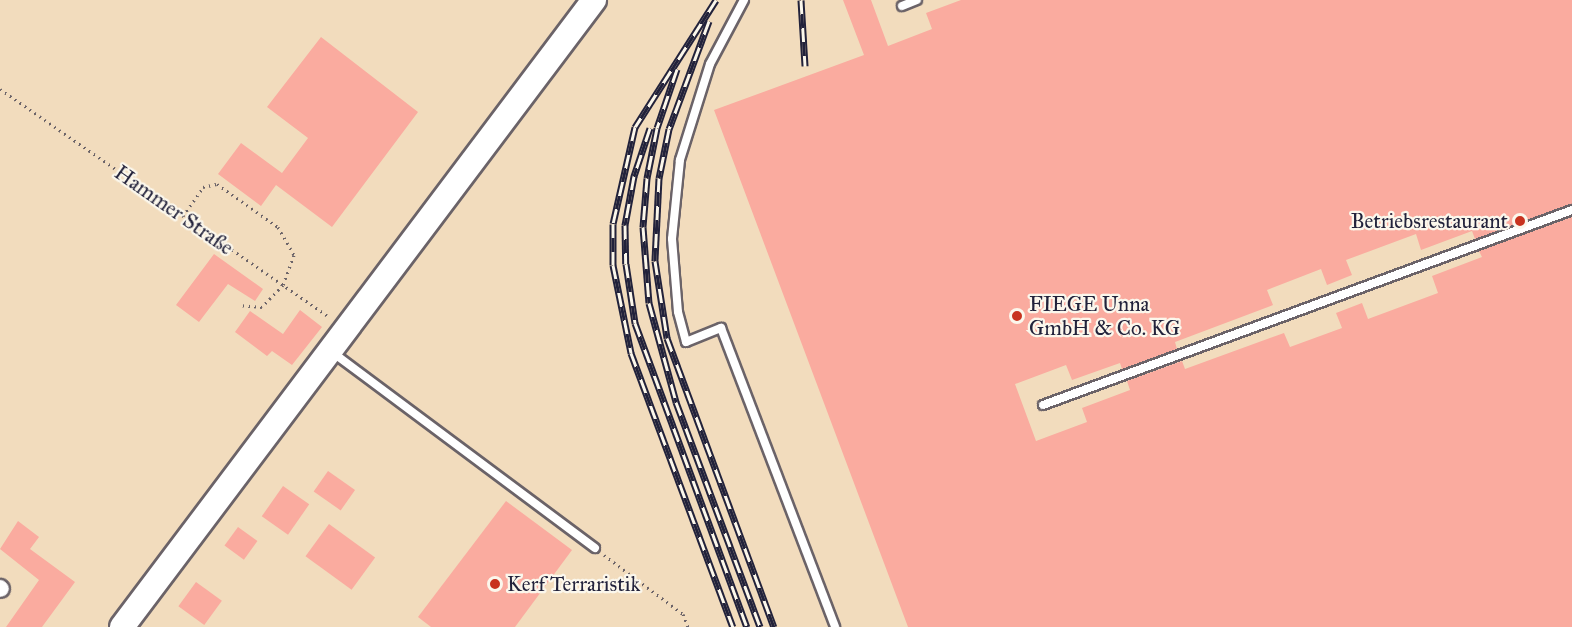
<!DOCTYPE html>
<meta charset="utf-8">
<style>
body{margin:0}
#map{position:relative;width:1572px;height:627px;overflow:hidden;background:#f2dcbd;font-family:"IM FELL Great Primer",serif}
div>[style]{position:absolute}
[style*='--x']{left:calc(var(--x)*1px);top:calc(var(--y)*1px);width:calc(var(--w)*1px);rotate:calc(var(--a)*1deg)}
.building>*{inset:0;background:#faab9f;transform-origin:0 0}
.path>*{height:3px;margin-top:-1.5px;transform-origin:0;background:repeating-linear-gradient(90deg,#6b6368 0 1.5px,transparent 0 6px)}
.roads{filter:drop-shadow(2px 0 #6b6368) drop-shadow(-2px 0 #6b6368) drop-shadow(0 2px #6b6368) drop-shadow(0 -2px #6b6368)}
.lane>*{height:8px;margin:-4px;padding:0 4px;transform-origin:4px;border-radius:4px;background:#fff}
.street>*{height:16px;margin:-8px;padding:0 8px;transform-origin:8px;border-radius:8px;background:#fff}
.secondary>*{height:24px;margin:-12px;padding:0 12px;transform-origin:12px;border-radius:12px;background:#fff}
.rail>*{height:7px;margin-top:-3.5px;transform-origin:0;background:repeating-linear-gradient(90deg,#fbf7ec 0 14px,#22223b 0 28px);box-sizing:border-box;border-block:2px solid #22223b}
.dots>*{width:16px;height:16px;translate:-50% -50%;box-sizing:border-box;border:3px solid #fbf7ec;border-radius:50%}
span{translate:-50% -50%;white-space:nowrap;text-align:center;line-height:1.15;-webkit-text-stroke:4.5px #fbf7ec;paint-order:stroke}
.street-label{font-size:21px;color:#22223b}
.poi-label{font-size:21px;color:#22223b}
.right{translate:-100% -50%;text-align:right}
.left{translate:0 -50%;text-align:left}
</style>
<div id="map">
<div class="building">
<i style="clip-path:polygon(843px 0,871px 0,888px 46px,932px 29px,926px 13px,961px 0,1572px 0,1572px 204px,1475px 239px,1472px 231px,1421px 250px,1416px 234px,1346px 260px,1352px 275px,1327px 285px,1321px 269px,1267px 290px,1273px 305px,1175px 342px,1177px 349px,1122px 369px,1120px 363px,1072px 380px,1066px 365px,1015px 384px,1036px 441px,1087px 422px,1082px 408px,1130px 390px,1127px 381px,1182px 361px,1185px 369px,1284px 333px,1290px 347px,1342px 328px,1336px 313px,1362px 303px,1368px 319px,1438px 293px,1432px 276px,1482px 257px,1479px 251px,1572px 217px,1572px 627px,908px 627px,714px 110px,864px 55px)"></i>
<i style="clip-path:polygon(321px 37px,418px 112px,332px 227px,276px 185px,261px 206px,218px 174px,241px 143px,282px 173px,308px 138px,267px 107px)"></i>
<i style="clip-path:polygon(214px 254px,263px 289px,255px 301px,228px 284px,199px 322px,176px 305px)"></i>
<i style="clip-path:polygon(300px 310px,322px 327px,292px 365px,272px 351px,267px 356px,235px 332px,250px 311px,283px 334px)"></i>
<i style="left:328px;top:471px;width:33px;height:25px;rotate:35deg"></i>
<i style="left:283px;top:486px;width:32px;height:37px;rotate:35deg"></i>
<i style="clip-path:polygon(506px 501px,572px 550px,515px 627px,431px 627px,418px 617px)"></i>
<i style="clip-path:polygon(18px 521px,39px 537px,30px 549px,75px 582px,42px 627px,6px 627px,39px 580px,0 549px)"></i>
<i style="left:329px;top:524px;width:57px;height:40px;rotate:36deg"></i>
<i style="left:238px;top:527px;width:24px;height:23px;rotate:36deg"></i>
<i style="left:196px;top:582px;width:32px;height:30px;rotate:36deg"></i>
</div>
<div class="path">
<i style="--x:0;--y:89;--w:400;--a:34.7"></i>
<i style="--x:183;--y:216;--w:35;--a:-55"></i>
<i style="--x:203;--y:187;--w:14;--a:-12"></i>
<i style="--x:217;--y:184;--w:75;--a:35.2"></i>
<i style="--x:278;--y:227;--w:32;--a:60"></i>
<i style="--x:294;--y:255;--w:32;--a:110"></i>
<i style="--x:283;--y:285;--w:30;--a:134"></i>
<i style="--x:262;--y:307;--w:23;--a:-175"></i>
<i style="--x:604;--y:555;--w:99;--a:36.8"></i>
<i style="--x:683;--y:614;--w:14;--a:69"></i>
</div>
<div class="roads">
<div class="lane">
<i style="--x:744;--y:0;--w:72;--a:118"></i>
<i style="--x:710;--y:64;--w:101;--a:107.4"></i>
<i style="--x:680;--y:160;--w:79;--a:95.8"></i>
<i style="--x:672;--y:239;--w:73;--a:85.3"></i>
<i style="--x:678;--y:312;--w:31;--a:75"></i>
<i style="--x:686;--y:342;--w:38;--a:-22"></i>
<i style="--x:721;--y:328;--w:320;--a:69.1"></i>
<i style="--x:902;--y:6;--w:16;--a:-22"></i>
<i style="--x:332;--y:352;--w:328;--a:36.7"></i>
<i style="--x:1043;--y:405;--w:564;--a:-20.23"></i>
</div>
<div class="street">
<i style="--x:0;--y:588;--w:1;--a:45"></i>
</div>
<div class="secondary">
<i style="--x:122;--y:627;--w:785;--a:-53.03"></i>
</div>
</div>
<div class="rail">
<i style="--x:716;--y:0;--w:151;--a:122.5"></i>
<i style="--x:635;--y:127;--w:99;--a:102.8"></i>
<i style="--x:613;--y:224;--w:41;--a:90"></i>
<i style="--x:613;--y:265;--w:90;--a:78.4"></i>
<i style="--x:631;--y:353;--w:292;--a:69.6"></i>
<i style="--x:801;--y:0;--w:66;--a:86.5"></i>
<i style="--x:709;--y:21;--w:115;--a:110.3"></i>
<i style="--x:669;--y:129;--w:50;--a:101.5"></i>
<i style="--x:659;--y:178;--w:83;--a:92.8"></i>
<i style="--x:655;--y:261;--w:78;--a:81.1"></i>
<i style="--x:667;--y:338;--w:308;--a:69.7"></i>
<i style="--x:677;--y:69;--w:62;--a:108.7"></i>
<i style="--x:657;--y:128;--w:51;--a:101.3"></i>
<i style="--x:647;--y:178;--w:49;--a:94.7"></i>
<i style="--x:643;--y:227;--w:76;--a:85.5"></i>
<i style="--x:649;--y:303;--w:103;--a:74.7"></i>
<i style="--x:676;--y:402;--w:240;--a:69.5"></i>
<i style="--x:650;--y:128;--w:51;--a:108.4"></i>
<i style="--x:634;--y:176;--w:50;--a:100.4"></i>
<i style="--x:625;--y:225;--w:39;--a:89"></i>
<i style="--x:626;--y:264;--w:60;--a:81.3"></i>
<i style="--x:635;--y:323;--w:324;--a:69.8"></i>
</div>
<div class="dots">
<i style="left:1520px;top:221px;background:#c8321e"></i>
<i style="left:1017px;top:316px;background:#c8321e"></i>
<i style="left:495px;top:584px;background:#c8321e"></i>
</div>
<div class="street-label">
<span style="left:174px;top:210px;rotate:35deg">Hammer Straße</span>
</div>
<div class="poi-label">
<span class="right" style="left:1508px;top:221px">Betriebsrestaurant</span>
<span class="left" style="left:1029px;top:316px">FIEGE Unna<br>GmbH &amp; Co. KG</span>
<span class="left" style="left:507px;top:584px">Kerf Terraristik</span>
</div>
</div>
